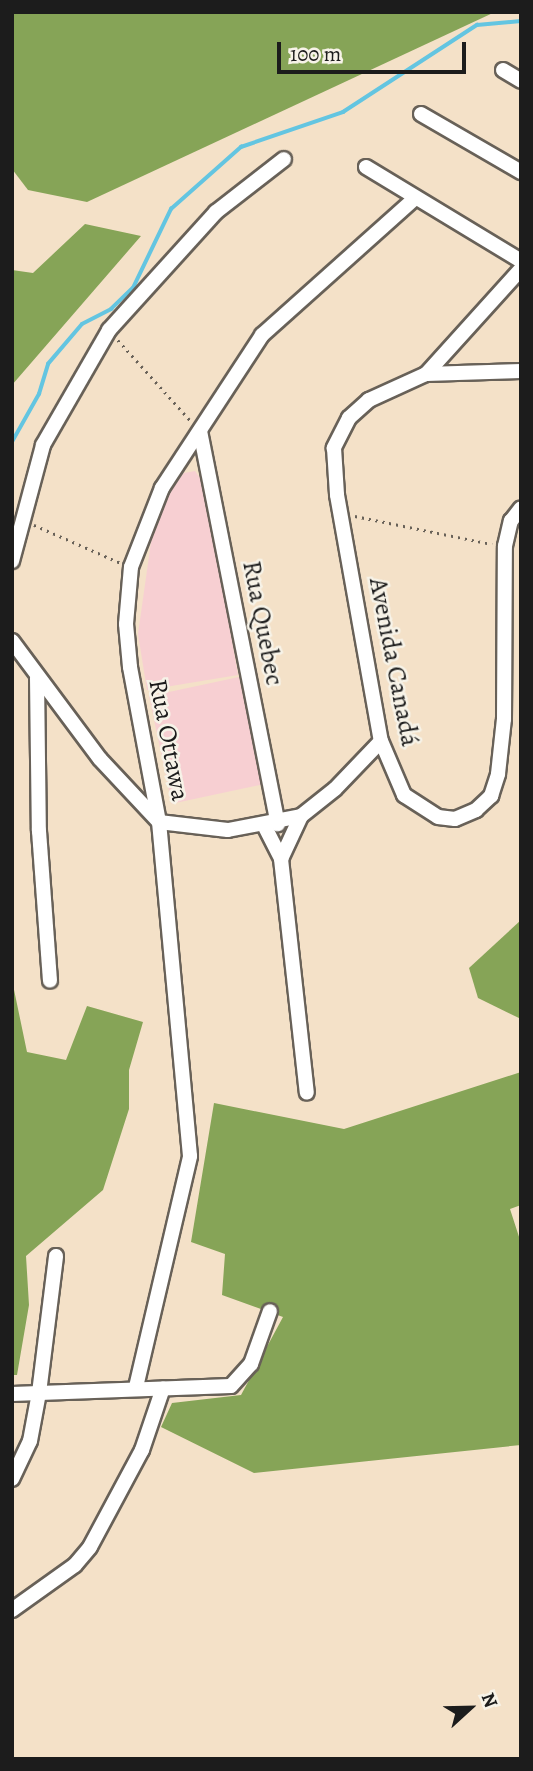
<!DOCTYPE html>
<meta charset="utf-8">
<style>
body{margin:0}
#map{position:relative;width:533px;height:1771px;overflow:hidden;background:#f4e1c8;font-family:Alegreya,serif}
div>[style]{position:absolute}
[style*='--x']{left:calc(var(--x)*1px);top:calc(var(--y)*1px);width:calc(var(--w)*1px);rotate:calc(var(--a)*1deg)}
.built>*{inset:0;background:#f7cfd2;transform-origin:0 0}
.forest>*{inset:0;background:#86a457}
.stream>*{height:3.5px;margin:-1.75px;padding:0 1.75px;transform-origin:1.75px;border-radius:1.75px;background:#63c5e1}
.path>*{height:2.5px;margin-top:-1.25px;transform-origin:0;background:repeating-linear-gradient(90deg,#686158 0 2px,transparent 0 7px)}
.roads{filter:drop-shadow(2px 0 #686158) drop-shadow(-2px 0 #686158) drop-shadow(0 2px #686158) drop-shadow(0 -2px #686158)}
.minor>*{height:14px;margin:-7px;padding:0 7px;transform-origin:7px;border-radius:7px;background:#fff}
span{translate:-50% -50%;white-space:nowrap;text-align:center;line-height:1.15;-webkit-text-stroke:5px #f7f3e8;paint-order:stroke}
.street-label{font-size:26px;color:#1c1c1c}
.frame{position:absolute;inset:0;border:14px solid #1c1c1c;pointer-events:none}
.north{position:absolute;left:435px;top:1673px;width:70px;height:70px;-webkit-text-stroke:5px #f7f3e8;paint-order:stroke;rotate:68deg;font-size:19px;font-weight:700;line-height:28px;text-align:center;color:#1c1c1c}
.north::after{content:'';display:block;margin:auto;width:24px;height:32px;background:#1c1c1c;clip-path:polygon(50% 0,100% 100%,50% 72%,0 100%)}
.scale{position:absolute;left:277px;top:42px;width:189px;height:32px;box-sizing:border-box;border:4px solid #1c1c1c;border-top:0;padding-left:9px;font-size:21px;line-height:24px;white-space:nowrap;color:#1c1c1c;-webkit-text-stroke:5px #f7f3e8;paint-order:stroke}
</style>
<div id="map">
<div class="built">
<i style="clip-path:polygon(195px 471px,205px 485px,238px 675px,147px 690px,138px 634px,151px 542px,171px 489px,184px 473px)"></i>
<i style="left:239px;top:677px;width:110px;height:92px;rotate:78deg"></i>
</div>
<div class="forest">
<i style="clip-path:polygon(12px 12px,495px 12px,87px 202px,28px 190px,12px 169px)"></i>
<i style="clip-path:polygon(85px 224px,141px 236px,12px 385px,12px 270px,33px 273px)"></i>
<i style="clip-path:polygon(521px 920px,521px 1019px,478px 998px,469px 968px)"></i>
<i style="clip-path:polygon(12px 980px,27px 1052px,66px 1060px,87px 1006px,143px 1022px,129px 1070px,129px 1109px,103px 1190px,26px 1256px,29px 1305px,17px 1375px,12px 1375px)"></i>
<i style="clip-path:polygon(521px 1072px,521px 1205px,510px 1209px,521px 1243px,521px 1445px,254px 1473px,161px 1427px,172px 1403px,241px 1395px,283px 1317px,222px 1295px,225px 1254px,191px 1242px,214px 1103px,344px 1129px)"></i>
</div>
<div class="stream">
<i style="--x:12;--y:442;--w:55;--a:-60.6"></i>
<i style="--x:39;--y:394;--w:31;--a:-73"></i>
<i style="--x:48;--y:364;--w:52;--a:-49.6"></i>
<i style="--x:82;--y:324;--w:33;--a:-27"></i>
<i style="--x:111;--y:309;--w:30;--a:-44"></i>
<i style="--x:133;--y:288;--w:88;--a:-64.3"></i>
<i style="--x:171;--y:209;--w:94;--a:-41.5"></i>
<i style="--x:241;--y:147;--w:108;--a:-18.9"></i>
<i style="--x:343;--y:112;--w:160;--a:-33"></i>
<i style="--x:477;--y:25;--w:44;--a:-5.2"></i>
</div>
<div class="path">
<i style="--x:118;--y:340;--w:109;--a:48"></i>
<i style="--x:355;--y:516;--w:140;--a:11.6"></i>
<i style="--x:34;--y:525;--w:95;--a:23.6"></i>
</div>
<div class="roads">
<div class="minor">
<i style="--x:503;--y:70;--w:21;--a:31"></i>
<i style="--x:421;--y:114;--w:116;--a:30.1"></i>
<i style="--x:366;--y:167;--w:181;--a:31.2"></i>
<i style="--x:521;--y:269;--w:142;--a:132.1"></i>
<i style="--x:426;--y:374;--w:63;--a:155.5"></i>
<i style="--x:369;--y:400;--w:27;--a:138"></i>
<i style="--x:349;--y:418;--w:34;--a:117"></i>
<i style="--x:334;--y:448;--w:47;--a:86.3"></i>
<i style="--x:337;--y:495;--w:250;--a:79.9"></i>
<i style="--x:381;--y:741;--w:59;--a:66.9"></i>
<i style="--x:404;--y:795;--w:40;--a:32.9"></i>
<i style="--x:438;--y:817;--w:17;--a:7"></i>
<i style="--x:455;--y:819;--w:23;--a:-23"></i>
<i style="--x:476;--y:810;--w:21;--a:-43"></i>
<i style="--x:491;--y:796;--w:23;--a:-72"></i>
<i style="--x:498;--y:774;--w:55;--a:-83.8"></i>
<i style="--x:504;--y:719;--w:173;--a:-89.7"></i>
<i style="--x:505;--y:546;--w:26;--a:-77"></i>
<i style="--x:511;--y:521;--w:16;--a:-52"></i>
<i style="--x:426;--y:374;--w:95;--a:-1.8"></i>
<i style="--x:200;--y:431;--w:401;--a:78.8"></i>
<i style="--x:12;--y:561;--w:120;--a:-75"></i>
<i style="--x:43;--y:445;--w:133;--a:-60.1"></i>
<i style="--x:109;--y:330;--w:159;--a:-47.8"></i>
<i style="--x:216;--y:212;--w:86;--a:-37.9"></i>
<i style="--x:12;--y:641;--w:147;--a:53.3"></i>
<i style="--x:100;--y:759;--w:86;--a:46.9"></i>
<i style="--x:159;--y:822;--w:69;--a:6.6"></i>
<i style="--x:228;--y:830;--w:74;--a:-10.9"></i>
<i style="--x:301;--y:816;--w:43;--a:-38.5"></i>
<i style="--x:335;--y:789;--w:66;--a:-46.2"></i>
<i style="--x:37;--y:678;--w:153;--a:89.3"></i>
<i style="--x:39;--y:831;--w:150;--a:85.8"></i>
<i style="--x:301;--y:816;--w:47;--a:114.9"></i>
<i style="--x:281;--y:859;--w:235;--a:83.7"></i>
<i style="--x:265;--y:827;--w:36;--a:63"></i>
<i style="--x:136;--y:1387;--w:237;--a:-76.8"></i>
<i style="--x:190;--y:1156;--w:335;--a:-95.3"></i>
<i style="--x:159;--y:822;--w:158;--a:-100.6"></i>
<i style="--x:130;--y:667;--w:43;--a:-95.3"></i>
<i style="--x:126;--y:624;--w:57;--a:-85"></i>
<i style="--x:131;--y:567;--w:85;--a:-68.6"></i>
<i style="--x:162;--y:488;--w:183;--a:-56.8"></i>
<i style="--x:262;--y:335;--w:204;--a:-41.8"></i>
<i style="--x:12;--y:1394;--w:219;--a:-2.1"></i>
<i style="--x:231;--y:1386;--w:30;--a:-48"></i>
<i style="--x:251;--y:1364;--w:56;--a:-70.3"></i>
<i style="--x:12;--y:1479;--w:42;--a:-64.7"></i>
<i style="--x:30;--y:1441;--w:49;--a:-79.4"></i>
<i style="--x:39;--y:1393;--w:138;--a:-82.9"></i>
<i style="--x:12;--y:1610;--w:77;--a:-35.5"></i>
<i style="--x:75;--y:1565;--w:23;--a:-50"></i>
<i style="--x:90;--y:1547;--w:110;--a:-61.8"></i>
<i style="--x:142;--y:1450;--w:65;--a:-71.3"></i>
</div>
</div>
<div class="street-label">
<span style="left:263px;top:623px;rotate:79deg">Rua Quebec</span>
<span style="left:394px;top:662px;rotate:79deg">Avenida Canadá</span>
<span style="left:169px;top:740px;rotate:79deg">Rua Ottawa</span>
</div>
<div class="frame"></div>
<div class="north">N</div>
<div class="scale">100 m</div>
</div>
